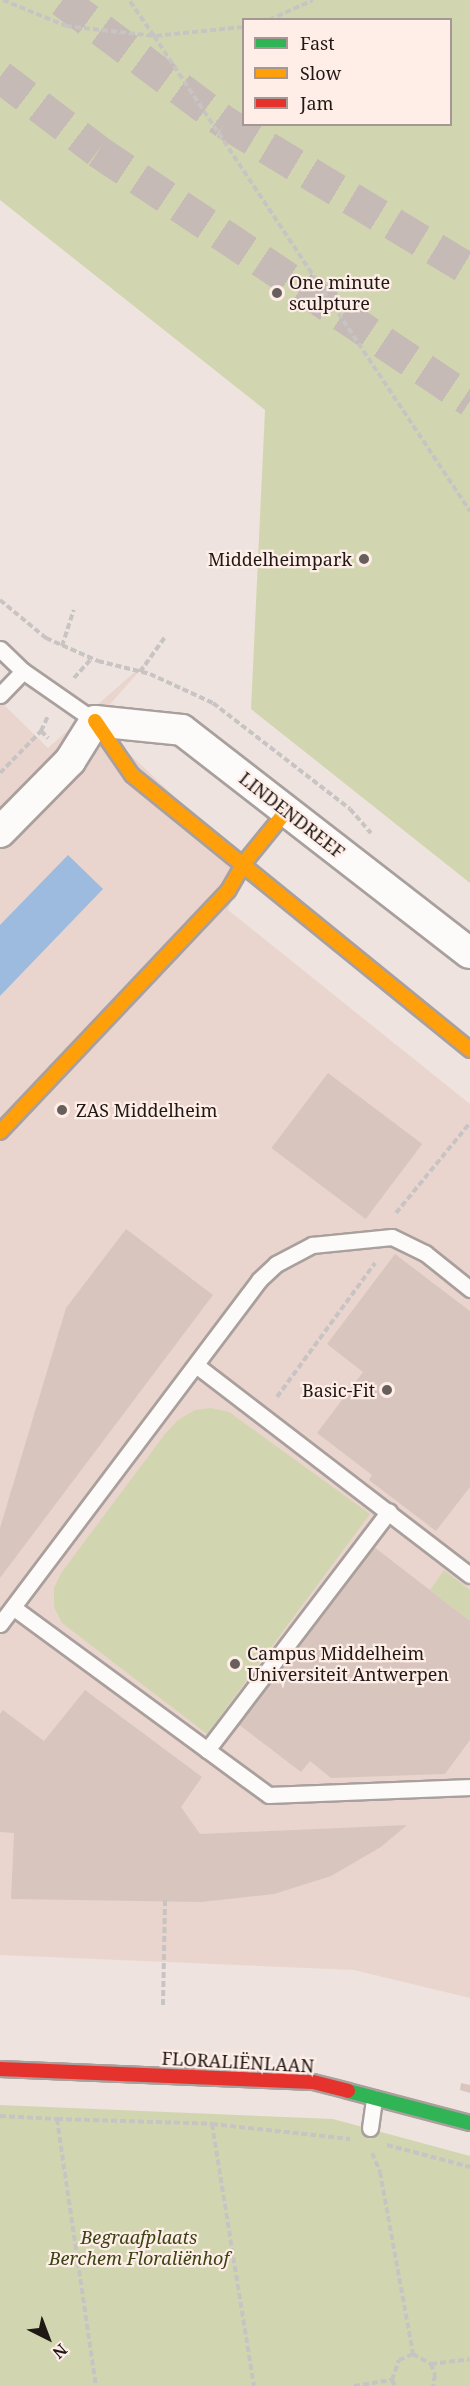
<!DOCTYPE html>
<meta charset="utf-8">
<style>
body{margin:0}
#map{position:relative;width:470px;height:2386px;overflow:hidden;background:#eee3de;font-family:"Noto Serif",serif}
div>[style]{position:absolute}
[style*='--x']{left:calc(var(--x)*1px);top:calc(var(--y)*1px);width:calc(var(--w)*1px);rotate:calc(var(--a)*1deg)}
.built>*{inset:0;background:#e9d5cd}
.green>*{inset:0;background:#d2d6b0}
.water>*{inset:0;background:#9cbbde}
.building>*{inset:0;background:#d8c6be;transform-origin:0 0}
.highway-tunnel>*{height:33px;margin-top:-16.5px;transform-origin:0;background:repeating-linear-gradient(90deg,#c5bab6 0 33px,transparent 0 49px)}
.path>*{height:4px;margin-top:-2px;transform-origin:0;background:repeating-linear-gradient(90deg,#c7c4c3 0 6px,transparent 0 9px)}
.roads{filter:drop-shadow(2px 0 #a9a09d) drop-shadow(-2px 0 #a9a09d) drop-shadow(0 2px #a9a09d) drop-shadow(0 -2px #a9a09d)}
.lane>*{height:15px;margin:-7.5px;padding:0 7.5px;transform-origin:7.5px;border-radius:7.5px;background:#fcfbfa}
.street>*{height:30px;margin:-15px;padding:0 15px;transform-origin:15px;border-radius:15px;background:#fcfbfa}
.fast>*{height:14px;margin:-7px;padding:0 7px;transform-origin:7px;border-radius:7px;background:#30b455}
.slow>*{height:14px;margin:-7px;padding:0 7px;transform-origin:7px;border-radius:7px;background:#ff9f0a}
.jam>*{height:14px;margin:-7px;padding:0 7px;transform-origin:7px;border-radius:7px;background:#e5322d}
.dots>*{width:16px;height:16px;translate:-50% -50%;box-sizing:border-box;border:3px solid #ffeee8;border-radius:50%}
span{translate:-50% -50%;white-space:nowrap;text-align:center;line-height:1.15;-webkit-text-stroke:4.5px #ffeee8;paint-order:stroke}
.poi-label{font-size:18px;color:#1f1815}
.left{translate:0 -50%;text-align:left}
.right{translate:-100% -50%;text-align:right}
.street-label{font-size:18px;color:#1f1815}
.park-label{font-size:18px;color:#3a4412;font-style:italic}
.legend{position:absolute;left:242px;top:18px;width:210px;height:108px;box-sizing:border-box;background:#ffeee8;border:2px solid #a59894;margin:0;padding:8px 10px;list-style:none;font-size:18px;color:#1f1815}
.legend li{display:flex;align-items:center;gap:12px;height:30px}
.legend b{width:30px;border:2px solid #a59894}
.north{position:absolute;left:18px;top:2308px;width:60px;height:60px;-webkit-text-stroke:4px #ffeee8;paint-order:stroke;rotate:138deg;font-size:16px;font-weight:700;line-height:24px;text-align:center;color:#1f1815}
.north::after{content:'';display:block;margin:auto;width:21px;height:27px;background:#1f1815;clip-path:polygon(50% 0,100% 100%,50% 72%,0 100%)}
</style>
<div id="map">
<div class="built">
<i style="clip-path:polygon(152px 657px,95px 721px,244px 863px,228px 910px,470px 1104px,470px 1998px,354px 1970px,0 1955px,0 701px,48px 748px)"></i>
</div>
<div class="green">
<i style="clip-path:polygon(evenodd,0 0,470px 0,470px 883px,251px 709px,265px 410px,0 200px,0 0,243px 20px,450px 20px,450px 124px,243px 124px,243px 20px)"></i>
<i style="clip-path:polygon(211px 1408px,229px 1412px,370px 1514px,207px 1734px,62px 1623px,54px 1607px,54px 1588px,61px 1573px,165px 1434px,178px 1420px,195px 1410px)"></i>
<i style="clip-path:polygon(444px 1570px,470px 1590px,470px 1621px,430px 1590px)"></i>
<i style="clip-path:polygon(0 2105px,333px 2119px,470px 2156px,470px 2386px,0 2386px)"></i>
</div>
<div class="water">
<i style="clip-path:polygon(68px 855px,103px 889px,0 996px,0 925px)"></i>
</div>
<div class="building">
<i style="left:328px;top:1073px;width:118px;height:94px;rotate:37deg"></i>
<i style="clip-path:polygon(126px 1229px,213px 1295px,0 1578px,0 1528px,66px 1308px)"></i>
<i style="clip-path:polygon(395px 1254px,470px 1311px,470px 1487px,436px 1531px,369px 1480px,372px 1475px,317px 1433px,363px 1372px,327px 1344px)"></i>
<i style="clip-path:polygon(369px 1543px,470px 1621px,470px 1740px,445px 1774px,331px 1778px,310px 1761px,301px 1772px,234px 1721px)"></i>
<i style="clip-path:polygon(85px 1690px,202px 1777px,181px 1807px,200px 1834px,407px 1825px,381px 1847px,331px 1876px,274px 1894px,201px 1902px,11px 1899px,14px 1833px,0 1832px,0 1714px,3px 1710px,44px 1741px)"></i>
<i style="clip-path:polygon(461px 2083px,470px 2085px,470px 2093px,460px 2090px)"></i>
</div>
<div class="highway-tunnel">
<i style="--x:62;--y:0;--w:204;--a:36.8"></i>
<i style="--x:225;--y:122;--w:286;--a:31.1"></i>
<i style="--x:0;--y:76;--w:123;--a:37.4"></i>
<i style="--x:98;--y:151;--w:448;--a:33.8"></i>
</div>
<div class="path">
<i style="--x:3;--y:0;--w:68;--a:22.4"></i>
<i style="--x:66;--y:26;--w:89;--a:6.5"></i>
<i style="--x:154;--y:36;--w:44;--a:-124.8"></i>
<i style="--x:269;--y:20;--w:48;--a:-24.4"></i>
<i style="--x:243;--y:27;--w:89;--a:174.2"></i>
<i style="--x:154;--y:36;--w:571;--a:56.37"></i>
<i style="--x:0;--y:600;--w:60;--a:39.6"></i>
<i style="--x:46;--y:638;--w:57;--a:23.9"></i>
<i style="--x:98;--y:661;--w:54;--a:14"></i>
<i style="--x:150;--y:674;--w:69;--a:24.7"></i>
<i style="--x:213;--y:703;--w:173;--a:37.7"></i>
<i style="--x:350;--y:809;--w:32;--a:49"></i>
<i style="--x:62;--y:646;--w:38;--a:-72"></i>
<i style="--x:140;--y:672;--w:43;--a:-54.5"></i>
<i style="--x:74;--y:678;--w:25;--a:-48"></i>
<i style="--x:41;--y:731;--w:17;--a:-65"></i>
<i style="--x:0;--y:773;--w:59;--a:-45.7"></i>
<i style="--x:41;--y:731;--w:10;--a:45"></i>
<i style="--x:396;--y:1213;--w:117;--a:-50.6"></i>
<i style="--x:277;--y:1397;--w:166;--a:-53.8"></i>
<i style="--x:163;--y:2005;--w:105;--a:-88.9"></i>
<i style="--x:0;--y:2116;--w:57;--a:3"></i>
<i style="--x:57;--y:2119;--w:270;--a:81.7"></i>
<i style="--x:57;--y:2119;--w:155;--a:1.8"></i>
<i style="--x:212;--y:2124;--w:139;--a:6.2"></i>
<i style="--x:212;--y:2124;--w:265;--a:80.9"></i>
<i style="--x:387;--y:2145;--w:86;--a:14.8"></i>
<i style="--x:372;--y:2153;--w:21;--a:67"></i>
<i style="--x:380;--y:2172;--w:185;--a:79.7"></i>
<i style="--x:431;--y:2364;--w:39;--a:-7"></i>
<i style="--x:392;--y:2380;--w:7;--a:63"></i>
<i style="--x:354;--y:2386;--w:38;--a:-9"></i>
<i style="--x:392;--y:2380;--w:21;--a:-71"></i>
<i style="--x:399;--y:2360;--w:15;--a:-23"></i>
<i style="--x:413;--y:2354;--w:21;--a:29"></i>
<i style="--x:431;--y:2364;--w:12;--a:70"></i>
<i style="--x:435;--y:2375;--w:11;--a:100"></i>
</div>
<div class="roads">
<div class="lane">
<i style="--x:0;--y:649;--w:32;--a:44"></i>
<i style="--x:23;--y:671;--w:88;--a:34.8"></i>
<i style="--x:0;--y:695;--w:33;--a:-46"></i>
<i style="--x:196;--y:1365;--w:345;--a:37.5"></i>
<i style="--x:14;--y:1608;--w:316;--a:36.3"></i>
<i style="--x:269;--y:1795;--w:201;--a:-2.3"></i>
<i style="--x:0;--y:1624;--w:431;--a:-53"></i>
<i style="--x:259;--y:1280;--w:23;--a:-43"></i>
<i style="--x:276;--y:1264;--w:41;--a:-27.8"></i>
<i style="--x:312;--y:1245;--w:80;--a:-5.7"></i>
<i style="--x:392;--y:1237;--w:37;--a:26"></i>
<i style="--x:425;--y:1253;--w:58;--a:38.7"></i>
<i style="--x:207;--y:1750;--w:300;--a:-52.7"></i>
<i style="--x:370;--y:2128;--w:30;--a:-82"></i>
</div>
<div class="street">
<i style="--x:0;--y:832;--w:100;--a:-45.4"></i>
<i style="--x:70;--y:761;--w:47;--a:-58"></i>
<i style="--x:95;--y:721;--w:87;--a:5.9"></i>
<i style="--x:182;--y:730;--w:364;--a:37.8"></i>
</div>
<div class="fast">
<i style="--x:348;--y:2091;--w:126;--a:14.7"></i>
</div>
<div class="slow">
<i style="--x:95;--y:721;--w:65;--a:55.6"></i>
<i style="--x:132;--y:775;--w:436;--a:39.1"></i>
<i style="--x:0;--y:1132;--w:332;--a:-46.6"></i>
<i style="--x:228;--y:891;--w:32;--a:-60"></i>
<i style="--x:244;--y:863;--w:68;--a:-50.9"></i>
</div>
<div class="jam">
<i style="--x:0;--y:2069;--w:313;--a:2.4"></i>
<i style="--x:313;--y:2082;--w:36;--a:14"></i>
</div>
</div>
<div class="dots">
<i style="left:277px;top:293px;background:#675f5b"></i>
<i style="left:364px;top:559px;background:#675f5b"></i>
<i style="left:62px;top:1110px;background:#675f5b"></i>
<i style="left:387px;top:1390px;background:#675f5b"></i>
<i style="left:235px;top:1664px;background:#675f5b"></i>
</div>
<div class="poi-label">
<span class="left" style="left:289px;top:293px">One minute<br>sculpture</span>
<span class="right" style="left:352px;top:559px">Middelheimpark</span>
<span class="left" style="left:76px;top:1110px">ZAS Middelheim</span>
<span class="right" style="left:375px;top:1390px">Basic-Fit</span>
<span class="left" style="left:247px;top:1664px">Campus Middelheim<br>Universiteit Antwerpen</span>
</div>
<div class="street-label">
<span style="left:292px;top:815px;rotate:38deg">LINDENDREEF</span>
<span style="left:238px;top:2062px;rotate:3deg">FLORALIËNLAAN</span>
</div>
<div class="park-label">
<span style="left:139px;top:2248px">Begraafplaats<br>Berchem Floraliënhof</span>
</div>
<ul class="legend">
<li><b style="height:8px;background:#30b455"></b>Fast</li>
<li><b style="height:8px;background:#ff9f0a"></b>Slow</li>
<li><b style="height:8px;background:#e5322d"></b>Jam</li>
</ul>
<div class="north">N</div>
</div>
